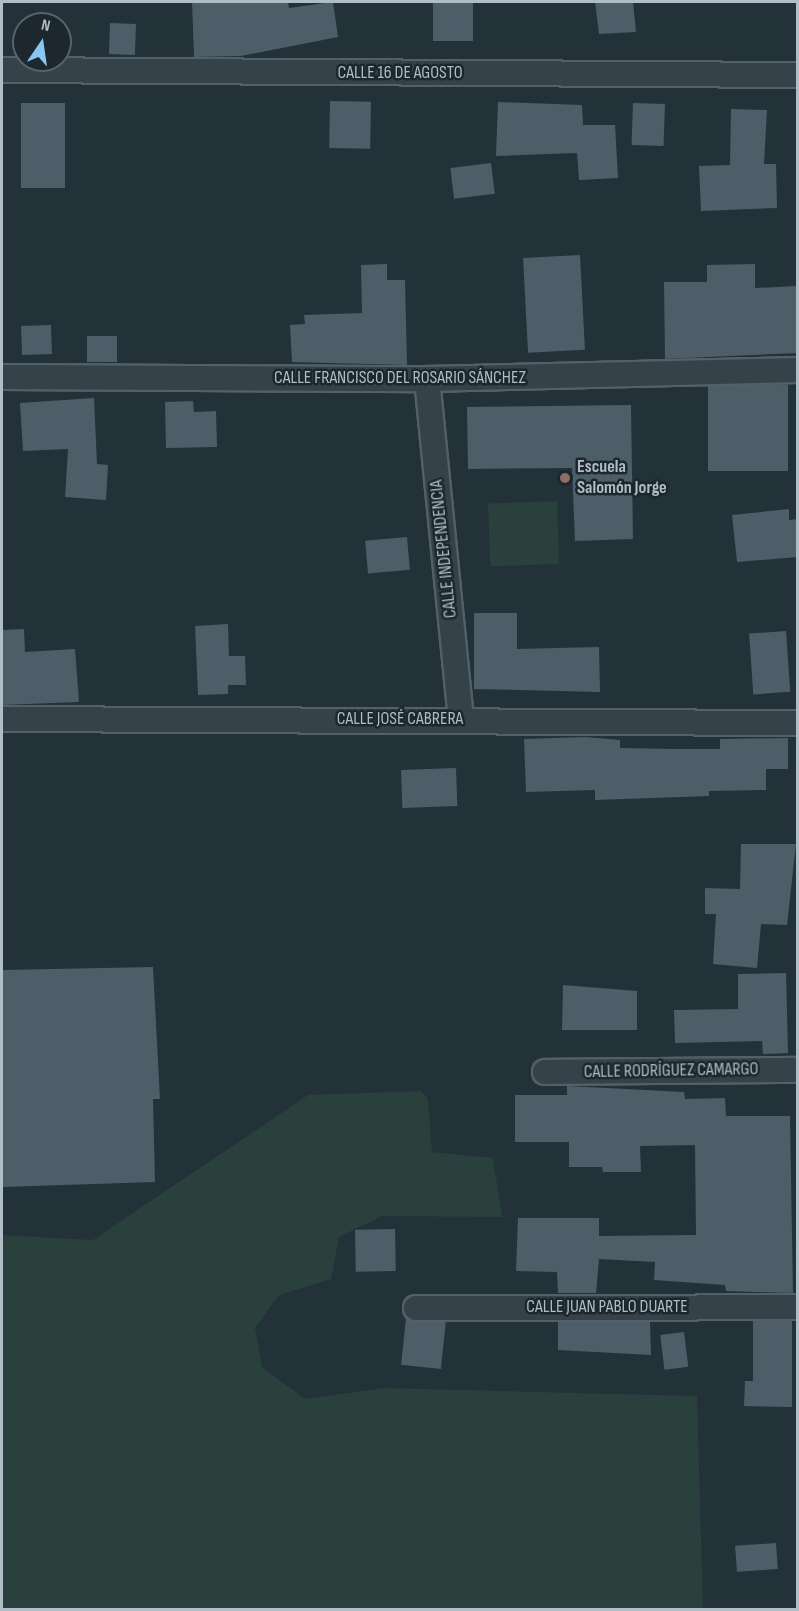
<!DOCTYPE html>
<meta charset="utf-8">
<style>
body{margin:0}
#map{position:relative;width:799px;height:1611px;overflow:hidden;background:#233139;font-family:"Sofia Sans Condensed",sans-serif}
div>[style]{position:absolute}
[style*='--x']{left:calc(var(--x)*1px);top:calc(var(--y)*1px);width:calc(var(--w)*1px);rotate:calc(var(--a)*1deg)}
.green>*{inset:0;background:#29403c;transform-origin:0 0}
.building>*{inset:0;background:#4e5e68;transform-origin:0 0}
.roads{filter:drop-shadow(2px 0 #546068) drop-shadow(-2px 0 #546068) drop-shadow(0 2px #546068) drop-shadow(0 -2px #546068)}
.street>*{height:24px;margin:-12px;padding:0 12px;transform-origin:12px;border-radius:12px;background:#36424a}
.dots>*{width:16px;height:16px;translate:-50% -50%;box-sizing:border-box;border:3px solid #1c272e;border-radius:50%}
span{translate:-50% -50%;white-space:nowrap;text-align:center;line-height:1.15;-webkit-text-stroke:5px #1c272e;paint-order:stroke}
.street-label{font-size:18px;color:#b1bdc6}
.poi-label{font-size:18px;color:#b1bdc6;font-weight:700}
.left{translate:0 -50%;text-align:left}
.frame{position:absolute;inset:0;border:3px solid #b1bdc6;pointer-events:none}
.north{position:absolute;left:12px;top:12px;width:60px;height:60px;box-sizing:border-box;background:#1c272e;border:2px solid #58636b;border-radius:50%;rotate:13deg;font-size:16px;font-weight:700;line-height:24px;text-align:center;color:#b1bdc6}
.north::after{content:'';display:block;margin:auto;width:21px;height:27px;background:#89c7f3;clip-path:polygon(50% 0,100% 100%,50% 72%,0 100%)}
</style>
<div id="map">
<div class="green">
<i style="left:557px;top:501px;width:63px;height:69px;rotate:88deg"></i>
<i style="clip-path:polygon(421px 1091px,428px 1099px,432px 1152px,493px 1158px,502px 1217px,382px 1216px,339px 1237px,331px 1279px,279px 1295px,255px 1328px,262px 1367px,305px 1399px,384px 1388px,697px 1396px,703px 1609px,2px 1609px,2px 1235px,93px 1240px,308px 1095px)"></i>
</div>
<div class="building">
<i style="clip-path:polygon(192px 2px,288px 2px,289px 8px,333px 2px,338px 37px,241px 56px,194px 57px)"></i>
<i style="left:433px;top:2px;width:40px;height:39px"></i>
<i style="clip-path:polygon(595px 2px,633px 2px,636px 32px,599px 34px)"></i>
<i style="left:110px;top:23px;width:26px;height:31px;rotate:2deg"></i>
<i style="left:330px;top:101px;width:41px;height:47px;rotate:1deg"></i>
<i style="clip-path:polygon(498px 102px,582px 105px,583px 125px,615px 125px,618px 178px,579px 180px,577px 153px,496px 156px)"></i>
<i style="left:21px;top:103px;width:44px;height:85px"></i>
<i style="left:633px;top:103px;width:32px;height:42px;rotate:2deg"></i>
<i style="clip-path:polygon(731px 109px,767px 110px,764px 164px,776px 164px,777px 208px,701px 211px,699px 166px,730px 165px)"></i>
<i style="left:491px;top:163px;width:31px;height:41px;rotate:83deg"></i>
<i style="left:580px;top:255px;width:95px;height:57px;rotate:87deg"></i>
<i style="clip-path:polygon(387px 264px,387px 280px,405px 280px,407px 365px,292px 362px,290px 325px,305px 324px,304px 315px,362px 313px,361px 265px)"></i>
<i style="clip-path:polygon(755px 264px,755px 288px,798px 286px,798px 353px,665px 359px,664px 282px,707px 282px,707px 265px)"></i>
<i style="left:51px;top:325px;width:29px;height:30px;rotate:88deg"></i>
<i style="left:87px;top:336px;width:30px;height:26px"></i>
<i style="left:788px;top:385px;width:86px;height:80px;rotate:90deg"></i>
<i style="clip-path:polygon(94px 398px,97px 464px,108px 465px,106px 500px,65px 497px,68px 449px,23px 451px,20px 403px)"></i>
<i style="clip-path:polygon(193px 401px,194px 412px,216px 411px,217px 447px,166px 448px,165px 402px)"></i>
<i style="clip-path:polygon(631px 405px,633px 539px,575px 541px,572px 468px,468px 469px,467px 407px)"></i>
<i style="clip-path:polygon(789px 509px,789px 520px,798px 519px,798px 557px,737px 562px,732px 515px)"></i>
<i style="left:407px;top:537px;width:33px;height:42px;rotate:85deg"></i>
<i style="clip-path:polygon(474px 613px,517px 613px,517px 649px,599px 647px,600px 692px,474px 689px)"></i>
<i style="clip-path:polygon(228px 624px,229px 656px,245px 656px,246px 685px,228px 685px,228px 694px,198px 695px,195px 626px)"></i>
<i style="clip-path:polygon(24px 629px,25px 652px,75px 649px,79px 702px,2px 705px,2px 630px)"></i>
<i style="left:786px;top:631px;width:61px;height:37px;rotate:86deg"></i>
<i style="clip-path:polygon(586px 737px,620px 740px,620px 748px,677px 749px,720px 749px,720px 739px,788px 738px,788px 769px,766px 769px,766px 790px,709px 791px,709px 796px,595px 800px,595px 790px,526px 792px,524px 739px)"></i>
<i style="left:456px;top:768px;width:38px;height:55px;rotate:88deg"></i>
<i style="clip-path:polygon(741px 844px,796px 844px,787px 925px,761px 924px,757px 968px,713px 964px,716px 914px,705px 914px,705px 888px,740px 889px)"></i>
<i style="clip-path:polygon(153px 967px,160px 1099px,153px 1099px,155px 1182px,2px 1187px,2px 970px)"></i>
<i style="clip-path:polygon(786px 973px,788px 1053px,763px 1054px,762px 1041px,675px 1043px,674px 1010px,738px 1009px,738px 974px)"></i>
<i style="clip-path:polygon(563px 985px,637px 991px,637px 1030px,562px 1030px)"></i>
<i style="clip-path:polygon(567px 1086px,684px 1092px,685px 1099px,725px 1098px,726px 1116px,790px 1116px,793px 1293px,726px 1291px,725px 1285px,654px 1280px,655px 1262px,599px 1259px,596px 1293px,558px 1293px,557px 1272px,516px 1271px,518px 1218px,599px 1218px,599px 1236px,696px 1235px,695px 1145px,640px 1146px,641px 1172px,603px 1172px,602px 1167px,569px 1167px,569px 1142px,515px 1142px,515px 1095px,567px 1095px)"></i>
<i style="left:395px;top:1229px;width:42px;height:40px;rotate:89deg"></i>
<i style="left:406px;top:1318px;width:40px;height:47px;rotate:6deg"></i>
<i style="clip-path:polygon(753px 1321px,792px 1321px,792px 1407px,744px 1406px,745px 1381px,753px 1381px)"></i>
<i style="clip-path:polygon(558px 1322px,650px 1322px,651px 1355px,558px 1350px)"></i>
<i style="left:684px;top:1332px;width:35px;height:24px;rotate:83deg"></i>
<i style="left:776px;top:1543px;width:26px;height:41px;rotate:86deg"></i>
</div>
<div class="roads">
<div class="street">
<i style="--x:2;--y:70;--w:796;--a:0.36"></i>
<i style="--x:2;--y:377;--w:425;--a:0.3"></i>
<i style="--x:427;--y:379;--w:371;--a:-1.4"></i>
<i style="--x:427;--y:379;--w:342;--a:84.3"></i>
<i style="--x:2;--y:719;--w:796;--a:0.29"></i>
<i style="--x:545;--y:1072;--w:253;--a:-0.5"></i>
<i style="--x:416;--y:1308;--w:382;--a:-0.1"></i>
</div>
</div>
<div class="dots">
<i style="left:565px;top:478px;background:#8d6e63"></i>
</div>
<div class="street-label">
<span style="left:400px;top:73px">CALLE 16 DE AGOSTO</span>
<span style="left:400px;top:378px">CALLE FRANCISCO DEL ROSARIO SÁNCHEZ</span>
<span style="left:444px;top:549px;rotate:-96deg">CALLE INDEPENDENCIA</span>
<span style="left:400px;top:719px">CALLE JOSÉ CABRERA</span>
<span style="left:671px;top:1071px;rotate:-1deg">CALLE RODRÍGUEZ CAMARGO</span>
<span style="left:607px;top:1307px">CALLE JUAN PABLO DUARTE</span>
</div>
<div class="poi-label">
<span class="left" style="left:577px;top:478px">Escuela<br>Salomón Jorge</span>
</div>
<div class="frame"></div>
<div class="north">N</div>
</div>
